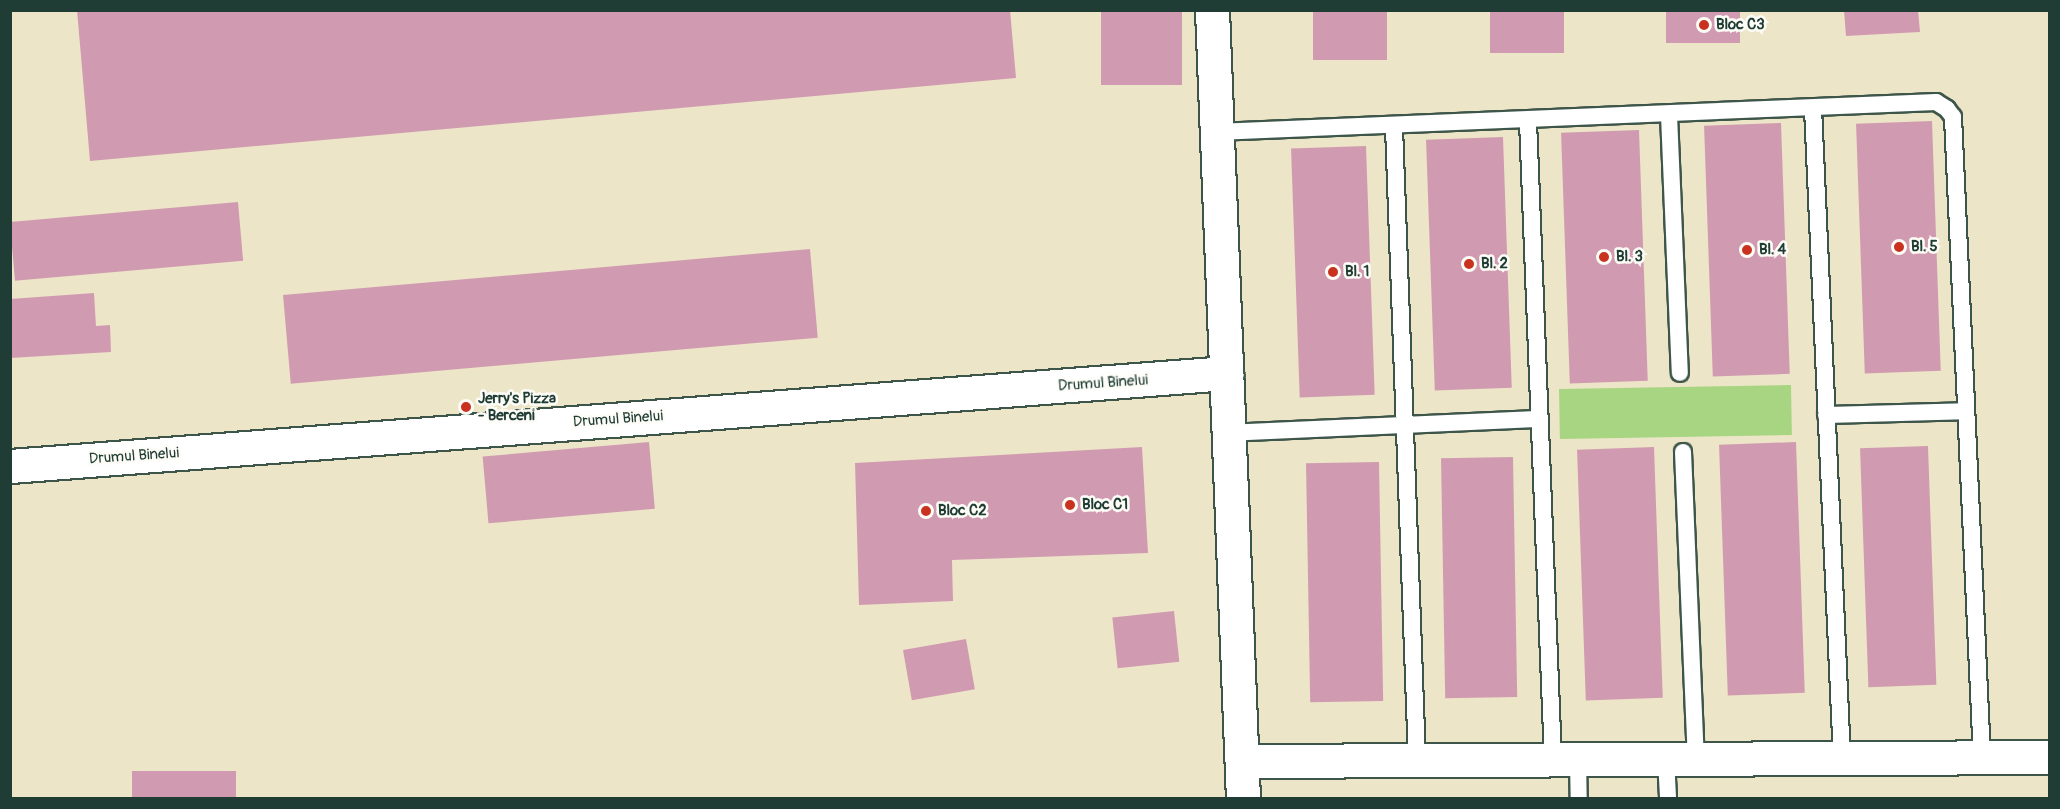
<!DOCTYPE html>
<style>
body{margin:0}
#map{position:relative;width:2060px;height:809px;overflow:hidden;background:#ede5c8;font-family:Pangolin,sans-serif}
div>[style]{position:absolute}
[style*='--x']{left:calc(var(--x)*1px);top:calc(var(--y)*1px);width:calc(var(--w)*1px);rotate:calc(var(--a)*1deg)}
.green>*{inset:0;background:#a7d582;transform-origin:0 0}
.building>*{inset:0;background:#d09bb0;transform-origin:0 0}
.roads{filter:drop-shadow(2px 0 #3e564a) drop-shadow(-2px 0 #3e564a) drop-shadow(0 2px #3e564a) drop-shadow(0 -2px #3e564a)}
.service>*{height:16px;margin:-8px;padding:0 8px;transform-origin:8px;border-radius:8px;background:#fff}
.minor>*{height:33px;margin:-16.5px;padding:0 16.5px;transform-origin:16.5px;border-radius:16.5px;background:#fff}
.dots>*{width:16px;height:16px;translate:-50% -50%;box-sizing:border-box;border:3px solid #fdfcf7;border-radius:50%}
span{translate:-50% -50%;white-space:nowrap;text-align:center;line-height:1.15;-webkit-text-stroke:5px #fdfcf7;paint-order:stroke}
.poi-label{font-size:15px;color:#1f3d34;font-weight:700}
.left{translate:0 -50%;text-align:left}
.street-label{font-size:15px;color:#1f3d34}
.frame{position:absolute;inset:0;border:12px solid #1f3d34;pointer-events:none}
</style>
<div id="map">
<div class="green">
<i style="left:1791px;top:385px;width:50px;height:232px;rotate:89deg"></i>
</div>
<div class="building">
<i style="clip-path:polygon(77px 10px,1010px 10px,1016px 78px,90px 161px)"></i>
<i style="left:1101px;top:10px;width:81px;height:75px"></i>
<i style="left:1313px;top:10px;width:74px;height:50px"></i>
<i style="left:1490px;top:10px;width:74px;height:43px"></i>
<i style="left:1666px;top:10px;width:74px;height:33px"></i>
<i style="clip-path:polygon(1844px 10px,1918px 10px,1920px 32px,1846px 36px)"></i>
<i style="left:1932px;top:121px;width:250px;height:76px;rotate:88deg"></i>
<i style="left:1781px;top:123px;width:251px;height:77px;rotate:88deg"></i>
<i style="left:1639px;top:130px;width:251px;height:78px;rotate:88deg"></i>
<i style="left:1503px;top:137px;width:251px;height:77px;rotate:88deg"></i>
<i style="left:1366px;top:146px;width:249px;height:75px;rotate:88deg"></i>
<i style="left:238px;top:202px;width:59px;height:229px;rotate:85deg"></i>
<i style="left:810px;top:249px;width:89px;height:529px;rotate:85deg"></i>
<i style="clip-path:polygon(94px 293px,96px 326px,110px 325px,111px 352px,10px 358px,10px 299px)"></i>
<i style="left:649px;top:442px;width:67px;height:167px;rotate:85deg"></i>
<i style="left:1796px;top:442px;width:251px;height:77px;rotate:88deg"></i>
<i style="left:1928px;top:446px;width:239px;height:68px;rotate:88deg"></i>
<i style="clip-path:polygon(1142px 447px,1148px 553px,952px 560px,953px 601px,859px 605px,855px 463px)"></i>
<i style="left:1654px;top:447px;width:251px;height:77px;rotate:88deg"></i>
<i style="left:1513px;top:457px;width:240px;height:72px;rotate:89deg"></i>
<i style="left:1379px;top:462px;width:239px;height:73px;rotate:89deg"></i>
<i style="left:1174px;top:611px;width:51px;height:62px;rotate:84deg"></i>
<i style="left:966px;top:639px;width:51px;height:64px;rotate:80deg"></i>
<i style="left:236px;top:771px;width:27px;height:104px;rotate:90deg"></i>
</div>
<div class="roads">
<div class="service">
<i style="--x:1813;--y:108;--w:651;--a:87.45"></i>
<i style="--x:1669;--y:115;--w:258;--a:87.6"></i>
<i style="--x:1528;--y:121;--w:638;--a:87.76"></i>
<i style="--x:1394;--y:127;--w:633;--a:87.92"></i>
<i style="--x:1216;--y:132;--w:721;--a:-2.39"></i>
<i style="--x:1936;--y:102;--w:13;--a:32"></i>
<i style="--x:1947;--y:109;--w:10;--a:53"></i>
<i style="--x:1953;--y:117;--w:642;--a:87.41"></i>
<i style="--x:1826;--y:415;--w:139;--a:-1.6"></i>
<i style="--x:1228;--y:433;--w:312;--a:-2.6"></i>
<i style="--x:1683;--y:452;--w:307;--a:87.6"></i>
<i style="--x:1578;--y:759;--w:39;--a:89"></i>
<i style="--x:1666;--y:759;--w:39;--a:87"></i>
</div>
<div class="minor">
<i style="--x:1212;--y:10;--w:789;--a:87.75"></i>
<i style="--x:10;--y:466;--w:1220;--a:-4.37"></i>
<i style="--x:1242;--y:761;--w:808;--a:-0.28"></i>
</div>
</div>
<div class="dots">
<i style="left:1704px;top:25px;background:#c8321e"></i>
<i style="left:1899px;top:247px;background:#c8321e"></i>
<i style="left:1747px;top:250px;background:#c8321e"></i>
<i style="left:1604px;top:257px;background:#c8321e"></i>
<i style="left:1469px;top:264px;background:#c8321e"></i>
<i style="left:1333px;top:272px;background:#c8321e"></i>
<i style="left:466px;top:407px;background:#c8321e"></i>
<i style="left:1070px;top:505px;background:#c8321e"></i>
<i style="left:926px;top:511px;background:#c8321e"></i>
</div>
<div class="poi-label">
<span class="left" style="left:1716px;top:25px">Bloc C3</span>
<span class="left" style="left:1911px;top:247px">Bl. 5</span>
<span class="left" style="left:1759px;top:250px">Bl. 4</span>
<span class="left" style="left:1616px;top:257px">Bl. 3</span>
<span class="left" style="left:1481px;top:264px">Bl. 2</span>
<span class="left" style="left:1345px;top:272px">Bl. 1</span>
<span class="left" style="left:478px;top:407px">Jerry's Pizza<br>- Berceni</span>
<span class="left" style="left:1082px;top:505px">Bloc C1</span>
<span class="left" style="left:938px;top:511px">Bloc C2</span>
</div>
<div class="street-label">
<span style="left:1103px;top:383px;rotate:-4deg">Drumul Binelui</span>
<span style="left:618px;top:419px;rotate:-4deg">Drumul Binelui</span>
<span style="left:134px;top:456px;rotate:-4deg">Drumul Binelui</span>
</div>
<div class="frame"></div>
</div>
